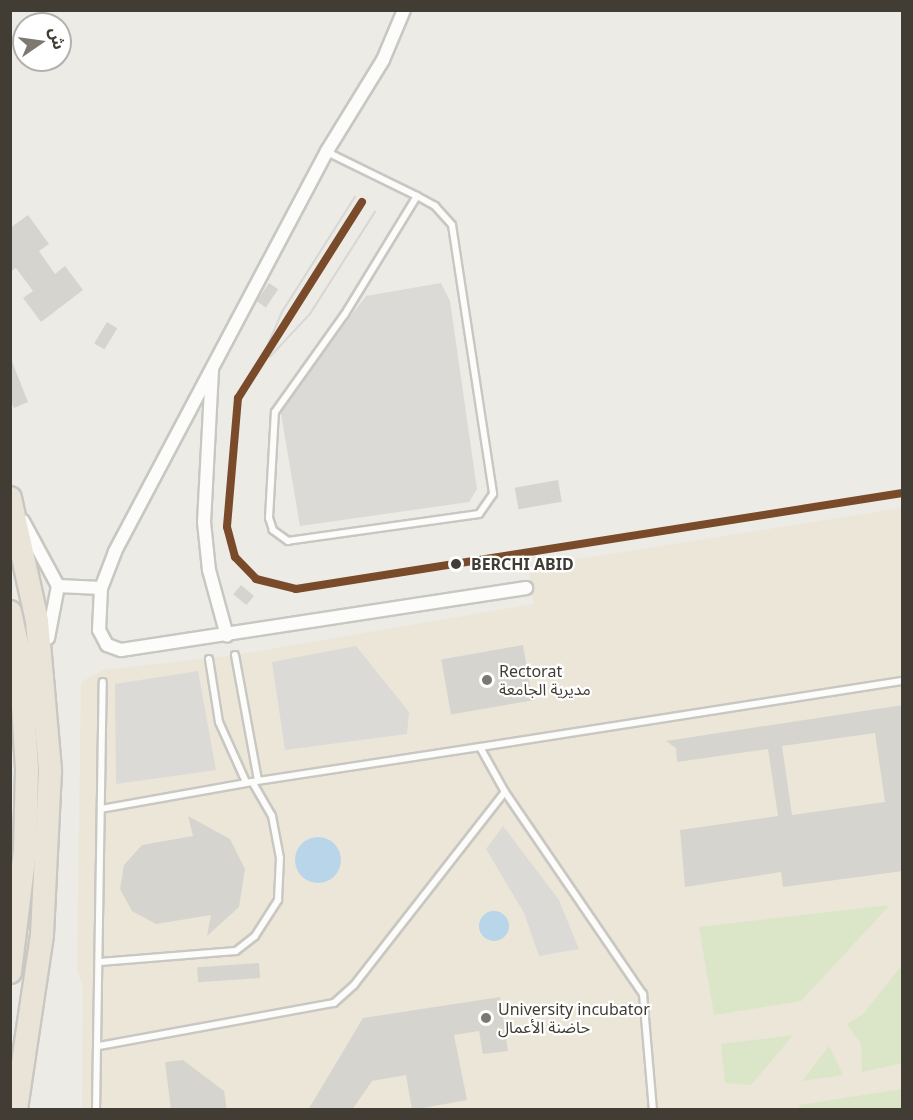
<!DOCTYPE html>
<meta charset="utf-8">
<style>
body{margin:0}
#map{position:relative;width:913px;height:1120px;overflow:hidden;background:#edebe6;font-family:"Noto Sans","Noto Sans Arabic",sans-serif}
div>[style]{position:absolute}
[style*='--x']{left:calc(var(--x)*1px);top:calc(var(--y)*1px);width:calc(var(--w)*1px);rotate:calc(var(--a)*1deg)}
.education>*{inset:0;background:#ebe6d8}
.green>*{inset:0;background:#dae6c7}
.parking>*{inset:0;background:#dcdad6}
.water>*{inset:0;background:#b8d5e9}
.round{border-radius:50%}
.building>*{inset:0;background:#d6d4cf;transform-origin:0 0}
.roads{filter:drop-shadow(2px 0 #c9c7c2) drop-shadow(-2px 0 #c9c7c2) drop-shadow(0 2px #c9c7c2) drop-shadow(0 -2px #c9c7c2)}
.lane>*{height:6px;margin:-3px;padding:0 3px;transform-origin:3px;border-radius:3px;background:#fcfcfb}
.street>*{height:12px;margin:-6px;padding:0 6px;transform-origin:6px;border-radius:6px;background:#fcfcfb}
.highway>*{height:22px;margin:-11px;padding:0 11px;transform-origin:11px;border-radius:11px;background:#eae3d8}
.tram>*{height:1.5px;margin:-0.75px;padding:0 0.75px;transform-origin:0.75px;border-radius:0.75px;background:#d7d7d6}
.tram-1>*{height:8px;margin:-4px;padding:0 4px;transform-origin:4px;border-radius:4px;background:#7a4b2a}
.dots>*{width:16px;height:16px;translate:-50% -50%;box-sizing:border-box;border:3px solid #fff;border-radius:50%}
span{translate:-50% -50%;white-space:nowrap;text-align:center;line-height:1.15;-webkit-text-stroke:4.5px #fff;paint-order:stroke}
.stop-label{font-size:16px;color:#413c34;font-weight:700}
.left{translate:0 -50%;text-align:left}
.poi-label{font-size:16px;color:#413c34}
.frame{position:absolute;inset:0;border:12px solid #413c34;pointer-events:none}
.north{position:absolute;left:12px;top:12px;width:60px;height:60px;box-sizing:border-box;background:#fff;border:2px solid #b3b1ae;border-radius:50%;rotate:77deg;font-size:16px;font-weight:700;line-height:24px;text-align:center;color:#413c34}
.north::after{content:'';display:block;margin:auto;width:21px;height:27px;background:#7d7972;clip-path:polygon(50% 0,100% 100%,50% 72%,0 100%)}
</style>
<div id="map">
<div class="education">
<i style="clip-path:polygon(902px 508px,902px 1109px,82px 1109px,83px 987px,77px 971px,81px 682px,103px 670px,235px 655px,534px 604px,528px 567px)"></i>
</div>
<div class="green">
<i style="clip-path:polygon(890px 905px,801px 1001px,714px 1015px,699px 927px)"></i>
<i style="clip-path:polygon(902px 965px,902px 1063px,862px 1072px,861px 1044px,847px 1024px,863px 1014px)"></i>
<i style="clip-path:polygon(793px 1035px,751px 1085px,725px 1083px,721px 1044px)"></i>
<i style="clip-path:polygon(829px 1046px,843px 1075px,802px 1081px)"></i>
<i style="clip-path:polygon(902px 1089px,902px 1109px,800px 1109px,799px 1105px)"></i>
</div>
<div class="parking">
<i style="clip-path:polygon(441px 283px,450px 301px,477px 489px,469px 502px,300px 526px,280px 408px,366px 296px)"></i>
<i style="clip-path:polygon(356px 646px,409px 712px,407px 734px,285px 750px,272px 662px)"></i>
<i style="clip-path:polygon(198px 671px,216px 770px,116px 784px,115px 684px)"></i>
<i style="clip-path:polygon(503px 826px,559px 900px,579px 949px,539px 956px,524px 913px,486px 849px)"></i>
</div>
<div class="water">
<i class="round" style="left:295px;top:837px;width:46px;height:46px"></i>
<i class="round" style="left:479px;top:911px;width:30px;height:30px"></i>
</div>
<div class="building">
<i style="clip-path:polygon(28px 215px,49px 244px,39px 251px,55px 274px,65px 266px,83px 290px,41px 322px,23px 298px,33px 291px,16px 268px,10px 272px,10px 228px)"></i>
<i style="left:269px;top:283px;width:11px;height:22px;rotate:34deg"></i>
<i style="left:107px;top:322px;width:12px;height:25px;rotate:31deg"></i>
<i style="clip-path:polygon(11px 359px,28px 402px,14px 408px,10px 400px)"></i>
<i style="left:558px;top:480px;width:22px;height:44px;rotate:80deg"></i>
<i style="left:241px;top:585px;width:17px;height:12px;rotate:40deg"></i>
<i style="left:523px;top:645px;width:56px;height:83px;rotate:80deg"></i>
<i style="clip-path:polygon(evenodd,903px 705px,903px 871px,783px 887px,781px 872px,685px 887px,680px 830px,778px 816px,768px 749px,677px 762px,676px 748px,666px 741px,903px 705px,875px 733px,885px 802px,792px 815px,782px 746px,875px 733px)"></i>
<i style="clip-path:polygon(188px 816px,230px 839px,245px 869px,239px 907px,207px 936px,211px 915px,156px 924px,132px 911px,120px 889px,124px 865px,142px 845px,193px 836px)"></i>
<i style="left:259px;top:963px;width:15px;height:62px;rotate:86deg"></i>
<i style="clip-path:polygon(500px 997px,508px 1051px,483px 1054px,479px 1031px,454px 1035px,467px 1100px,412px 1110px,406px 1075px,372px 1081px,352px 1110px,308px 1110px,363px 1018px)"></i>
<i style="clip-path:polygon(183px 1060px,224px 1091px,227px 1110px,171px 1110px,165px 1062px)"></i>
</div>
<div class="roads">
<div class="lane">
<i style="--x:327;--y:152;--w:100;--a:26.1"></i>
<i style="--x:417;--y:196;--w:21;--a:29"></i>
<i style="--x:435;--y:206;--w:25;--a:48"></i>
<i style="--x:452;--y:225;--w:272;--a:81.3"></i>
<i style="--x:493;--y:494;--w:24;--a:125"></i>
<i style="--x:479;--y:514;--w:193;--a:172"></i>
<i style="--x:288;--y:541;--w:19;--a:-144"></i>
<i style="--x:273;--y:530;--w:13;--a:-108"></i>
<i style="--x:269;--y:518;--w:106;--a:-86.8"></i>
<i style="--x:275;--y:412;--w:120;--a:-54.5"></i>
<i style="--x:345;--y:314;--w:138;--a:-58.6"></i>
<i style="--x:235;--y:655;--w:127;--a:79.6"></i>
<i style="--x:209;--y:659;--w:64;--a:81"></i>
<i style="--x:219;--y:722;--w:66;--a:65.8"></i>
<i style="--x:480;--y:747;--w:427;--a:-8.9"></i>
<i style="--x:505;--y:792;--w:245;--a:55.7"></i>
<i style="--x:643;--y:994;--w:116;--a:85.1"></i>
<i style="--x:100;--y:962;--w:136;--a:-4.6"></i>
<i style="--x:236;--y:951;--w:24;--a:-38"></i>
<i style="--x:255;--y:936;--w:43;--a:-57.4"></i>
<i style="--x:278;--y:900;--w:42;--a:-87.3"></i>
<i style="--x:280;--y:858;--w:43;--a:-100.8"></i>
<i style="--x:272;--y:816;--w:39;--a:-120"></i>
<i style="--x:252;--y:782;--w:153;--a:169.9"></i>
<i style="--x:99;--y:1046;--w:239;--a:-10.4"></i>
<i style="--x:334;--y:1003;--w:27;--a:-42"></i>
<i style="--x:354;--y:985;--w:245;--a:-52"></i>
<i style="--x:505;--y:792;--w:51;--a:-119.1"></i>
<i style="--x:480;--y:747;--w:231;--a:171.3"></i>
<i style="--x:96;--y:1110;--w:428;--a:-89.1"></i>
</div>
<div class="street">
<i style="--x:404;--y:10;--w:54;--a:112.8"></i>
<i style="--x:383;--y:60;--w:107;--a:121.6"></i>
<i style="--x:327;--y:151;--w:454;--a:117.9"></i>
<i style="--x:115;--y:552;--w:39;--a:111"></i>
<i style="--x:101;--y:588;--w:42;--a:92.7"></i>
<i style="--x:99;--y:630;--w:17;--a:62"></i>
<i style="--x:107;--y:645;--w:15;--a:20"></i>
<i style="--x:121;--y:650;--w:410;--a:-8.7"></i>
<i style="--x:212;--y:370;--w:152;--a:93"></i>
<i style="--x:204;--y:522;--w:48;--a:84.1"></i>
<i style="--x:209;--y:570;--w:68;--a:74.7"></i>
<i style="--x:23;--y:521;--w:74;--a:61.7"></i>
<i style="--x:58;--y:586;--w:43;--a:2.7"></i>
<i style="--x:48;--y:638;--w:53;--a:-79.1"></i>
</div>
<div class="highway">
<i style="--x:10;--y:498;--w:126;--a:77.6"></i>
<i style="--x:37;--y:621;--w:151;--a:85"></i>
<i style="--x:50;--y:771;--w:164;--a:92.8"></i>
<i style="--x:42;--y:935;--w:177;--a:98.5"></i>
<i style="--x:10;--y:612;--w:47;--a:77.7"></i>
<i style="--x:20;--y:658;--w:111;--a:86.4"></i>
<i style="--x:27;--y:769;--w:81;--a:91.4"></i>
<i style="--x:25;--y:850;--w:123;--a:97"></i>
</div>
</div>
<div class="tram">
<i style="--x:264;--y:354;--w:46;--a:-66.8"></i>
<i style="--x:282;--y:312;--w:136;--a:-57.6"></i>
<i style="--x:270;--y:357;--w:59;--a:-47.1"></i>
<i style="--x:310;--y:314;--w:121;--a:-57.5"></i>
</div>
<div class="tram-1">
<i style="--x:362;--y:202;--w:232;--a:122.3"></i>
<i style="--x:238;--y:398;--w:129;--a:94.9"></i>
<i style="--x:227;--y:527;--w:31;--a:75"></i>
<i style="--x:235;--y:557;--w:30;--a:46"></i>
<i style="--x:256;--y:579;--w:41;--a:14"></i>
<i style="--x:296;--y:589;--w:614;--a:-9"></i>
</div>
<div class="dots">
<i style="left:456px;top:564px;background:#413c34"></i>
<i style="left:487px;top:680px;background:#7d7972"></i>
<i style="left:486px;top:1018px;background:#7d7972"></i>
</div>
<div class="stop-label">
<span class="left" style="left:471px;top:564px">BERCHI ABID</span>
</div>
<div class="poi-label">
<span class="left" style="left:499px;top:680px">Rectorat<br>مديرية الجامعة</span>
<span class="left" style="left:498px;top:1018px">University incubator<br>حاضنة الأعمال</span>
</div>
<div class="frame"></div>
<div class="north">ش</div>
</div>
